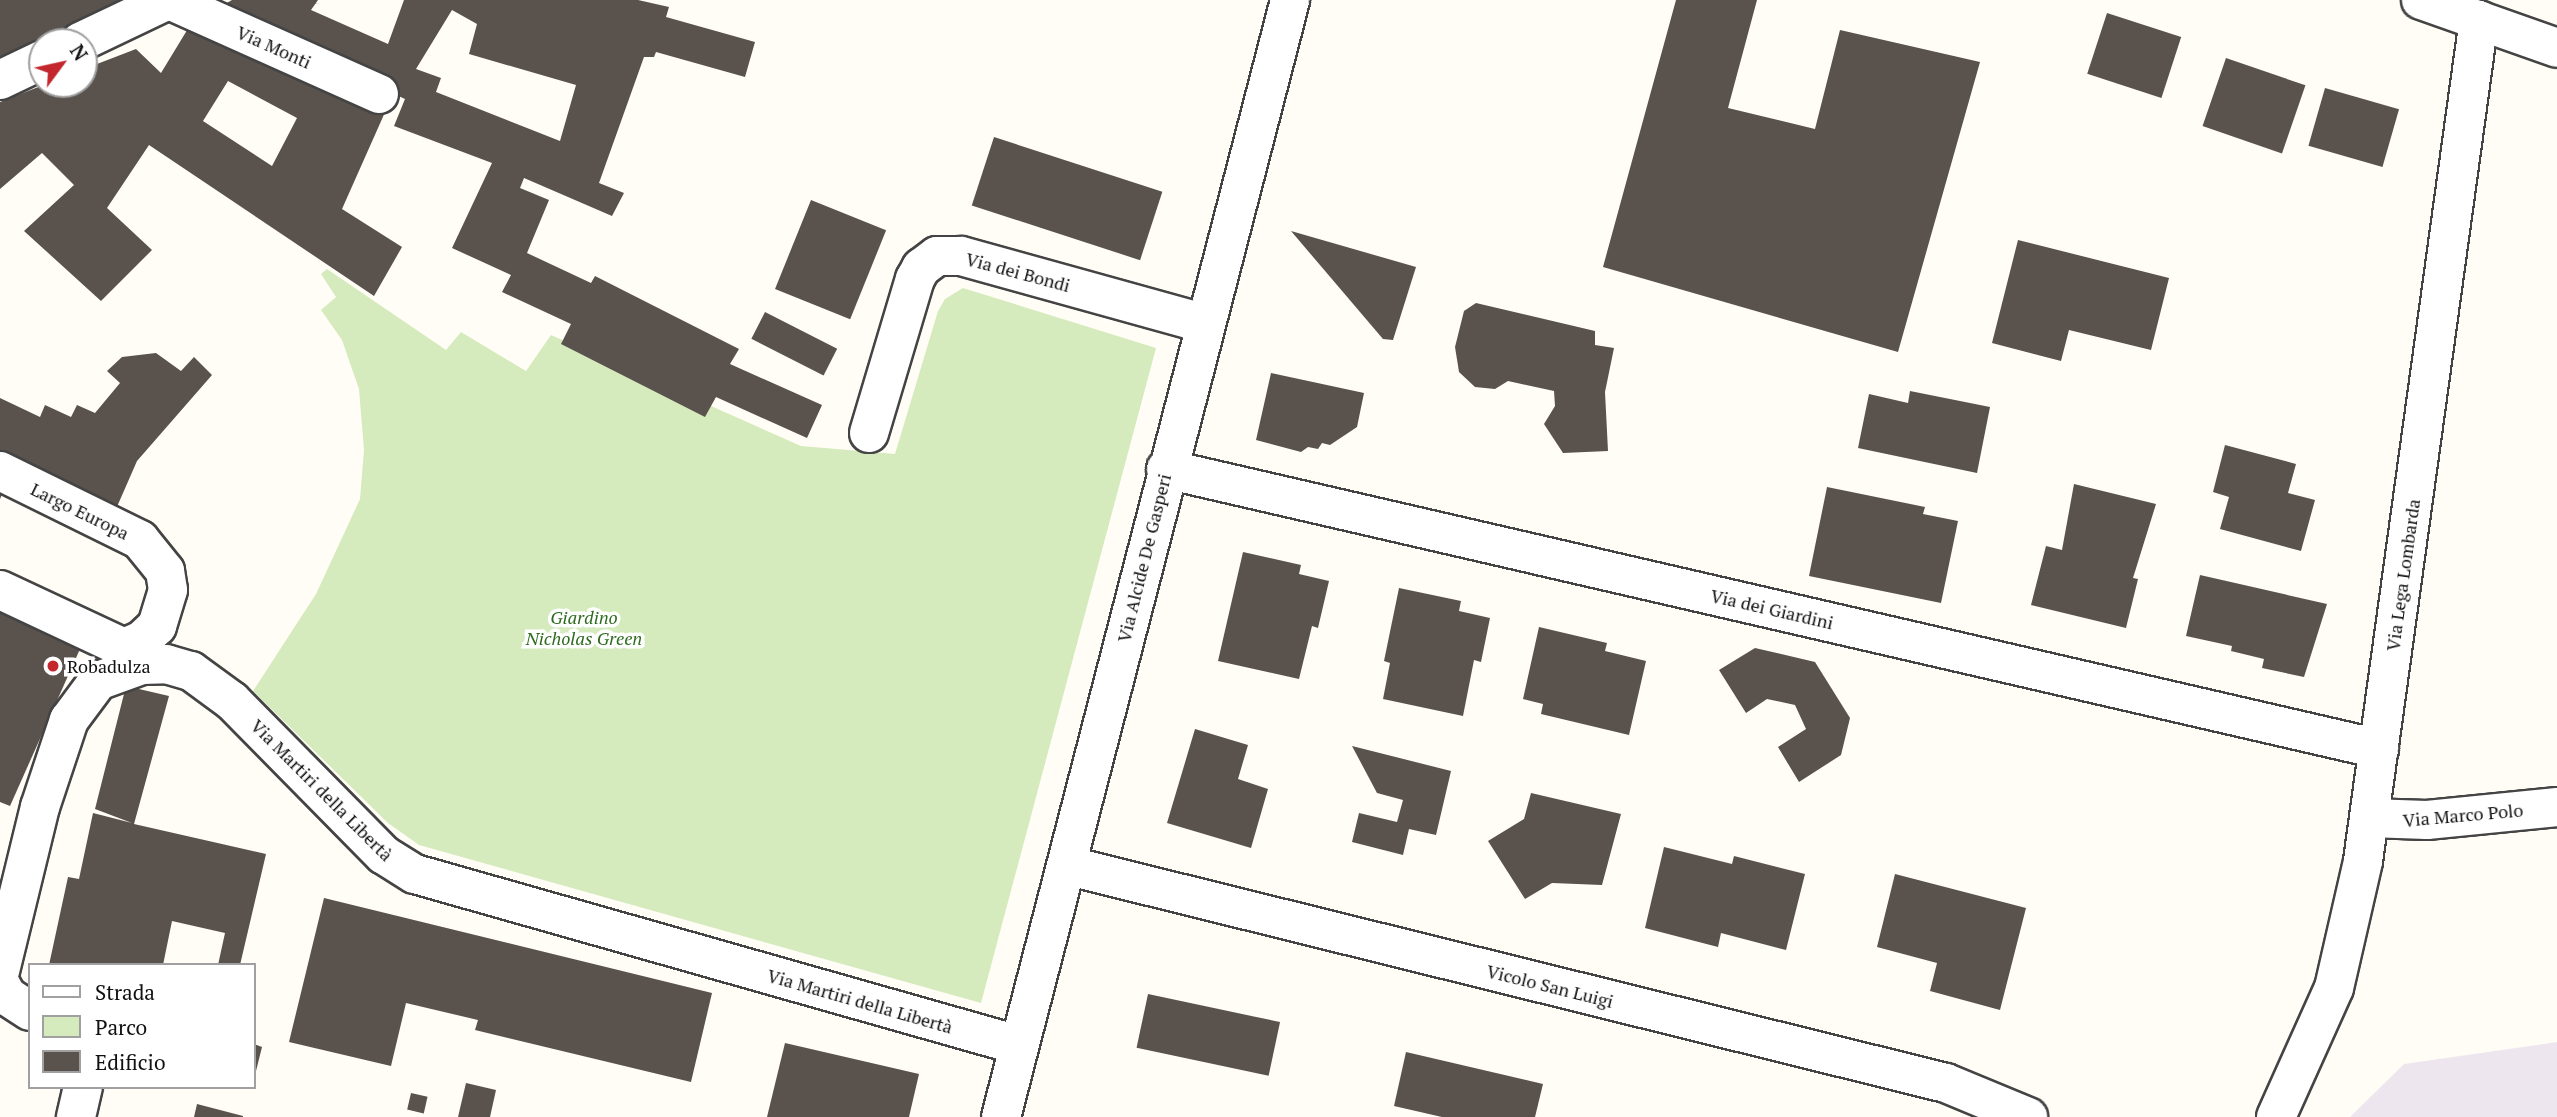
<!DOCTYPE html>
<meta charset="utf-8">
<style>
body{margin:0}
#map{position:relative;width:2557px;height:1117px;overflow:hidden;background:#fffdf5;font-family:"PT Serif",serif}
div>[style]{position:absolute}
[style*='--x']{left:calc(var(--x)*1px);top:calc(var(--y)*1px);width:calc(var(--w)*1px);rotate:calc(var(--a)*1deg)}
.industrial>*{inset:0;background:#eee6ef}
.green>*{inset:0;background:#d5ebbd}
.building>*{inset:0;background:#5a524d;transform-origin:0 0}
.roads{filter:drop-shadow(2px 0 #444) drop-shadow(-2px 0 #444) drop-shadow(0 2px #444) drop-shadow(0 -2px #444)}
.minor>*{height:38px;margin:-19px;padding:0 19px;transform-origin:19px;border-radius:19px;background:#fff}
.dots>*{width:19px;height:19px;translate:-50% -50%;box-sizing:border-box;border:4px solid #fff;border-radius:50%}
span{translate:-50% -50%;white-space:nowrap;text-align:center;line-height:1.15;-webkit-text-stroke:7px #fff;paint-order:stroke}
.street-label{font-size:18px;color:#111}
.park-label{font-size:18px;color:#2f6b1f;font-style:italic}
.poi-label{font-size:18px;color:#111}
.left{translate:0 -50%;text-align:left}
.legend{position:absolute;left:28px;top:963px;width:228px;height:126px;box-sizing:border-box;background:#fff;border:2px solid #a0a0a0;margin:0;padding:9px 12px;list-style:none;font-size:21px;color:#111}
.legend li{display:flex;align-items:center;gap:14px;height:35px}
.legend b{width:35px;border:2px solid #a0a0a0}
.north{position:absolute;left:28px;top:28px;width:70px;height:70px;box-sizing:border-box;background:#fff;border:2px solid #a0a0a0;border-radius:50%;rotate:57deg;font-size:19px;font-weight:700;line-height:28px;text-align:center;color:#111}
.north::after{content:'';display:block;margin:auto;width:24px;height:32px;background:#c4262e;clip-path:polygon(50% 0,100% 100%,50% 72%,0 100%)}
</style>
<div id="map">
<div class="industrial">
<i style="clip-path:polygon(2557px 1042px,2557px 1117px,2350px 1117px,2404px 1064px)"></i>
</div>
<div class="green">
<i style="clip-path:polygon(327px 269px,446px 350px,461px 332px,526px 371px,551px 335px,801px 446px,895px 454px,938px 311px,945px 299px,963px 288px,1156px 348px,981px 1003px,419px 845px,388px 823px,253px 691px,316px 594px,360px 499px,364px 450px,359px 389px,342px 340px,321px 310px,336px 297px,321px 274px)"></i>
</div>
<div class="building">
<i style="clip-path:polygon(0 0,138px 0,73px 42px,42px 42px,0 75px)"></i>
<i style="clip-path:polygon(evenodd,232px 0,318px 0,311px 10px,388px 44px,404px 0,638px 0,669px 7px,666px 17px,755px 42px,745px 77px,656px 52px,654px 57px,644px 57px,599px 183px,624px 193px,612px 216px,524px 178px,520px 188px,549px 200px,527px 253px,591px 283px,595px 276px,739px 349px,730px 364px,822px 405px,807px 438px,716px 397px,705px 417px,561px 344px,571px 324px,502px 292px,511px 275px,452px 248px,492px 163px,394px 126px,405px 99px,213px 11px,232px 0,452px 10px,477px 24px,469px 54px,576px 85px,560px 141px,436px 92px,441px 78px,416px 69px,452px 10px)"></i>
<i style="clip-path:polygon(1676px 0,1757px 0,1728px 108px,1815px 129px,1840px 30px,1980px 62px,1898px 352px,1603px 267px)"></i>
<i style="left:2107px;top:13px;width:78px;height:64px;rotate:18deg"></i>
<i style="clip-path:polygon(evenodd,192px 22px,386px 110px,342px 209px,402px 247px,374px 296px,149px 145px,107px 208px,152px 250px,101px 301px,24px 231px,74px 185px,42px 153px,0 189px,0 102px,46px 84px,84px 84px,84px 69px,136px 49px,161px 73px,192px 22px,228px 81px,297px 118px,272px 166px,203px 121px,228px 81px)"></i>
<i style="left:2226px;top:58px;width:84px;height:72px;rotate:19deg"></i>
<i style="left:2325px;top:88px;width:77px;height:60px;rotate:16deg"></i>
<i style="left:994px;top:137px;width:177px;height:72px;rotate:18deg"></i>
<i style="left:811px;top:200px;width:81px;height:96px;rotate:22deg"></i>
<i style="clip-path:polygon(1291px 231px,1416px 267px,1393px 340px,1383px 339px)"></i>
<i style="clip-path:polygon(2018px 240px,2169px 278px,2151px 350px,2069px 330px,2061px 361px,1992px 343px)"></i>
<i style="clip-path:polygon(1476px 303px,1595px 331px,1595px 345px,1614px 348px,1605px 392px,1608px 451px,1563px 453px,1544px 424px,1555px 406px,1554px 391px,1508px 381px,1495px 389px,1475px 387px,1459px 372px,1455px 347px,1464px 311px)"></i>
<i style="left:765px;top:312px;width:81px;height:30px;rotate:27deg"></i>
<i style="clip-path:polygon(156px 353px,181px 371px,194px 357px,212px 375px,137px 461px,109px 525px,10px 476px,0 499px,0 398px,40px 417px,45px 405px,71px 417px,77px 405px,95px 413px,120px 383px,107px 371px,122px 357px)"></i>
<i style="clip-path:polygon(1271px 373px,1364px 393px,1357px 427px,1330px 445px,1322px 443px,1318px 449px,1308px 447px,1301px 452px,1256px 440px)"></i>
<i style="clip-path:polygon(1910px 391px,1990px 407px,1977px 473px,1858px 448px,1869px 394px,1908px 403px)"></i>
<i style="clip-path:polygon(2225px 445px,2296px 464px,2288px 493px,2315px 500px,2301px 551px,2220px 529px,2229px 497px,2213px 492px)"></i>
<i style="clip-path:polygon(2074px 484px,2156px 504px,2133px 578px,2138px 579px,2126px 628px,2031px 605px,2046px 546px,2062px 550px)"></i>
<i style="clip-path:polygon(1827px 487px,1925px 507px,1923px 514px,1958px 521px,1941px 603px,1809px 576px)"></i>
<i style="clip-path:polygon(1243px 552px,1301px 565px,1299px 574px,1329px 581px,1318px 628px,1312px 626px,1299px 679px,1218px 661px)"></i>
<i style="clip-path:polygon(2200px 575px,2327px 604px,2304px 677px,2262px 668px,2264px 659px,2231px 651px,2232px 646px,2186px 636px)"></i>
<i style="clip-path:polygon(1399px 588px,1461px 601px,1459px 611px,1490px 618px,1481px 662px,1474px 660px,1463px 716px,1383px 699px,1390px 663px,1384px 661px)"></i>
<i style="clip-path:polygon(0 590px,88px 631px,10px 806px,0 802px)"></i>
<i style="clip-path:polygon(1539px 627px,1607px 643px,1605px 651px,1646px 661px,1629px 735px,1541px 714px,1543px 704px,1523px 699px)"></i>
<i style="clip-path:polygon(1755px 648px,1815px 662px,1850px 718px,1841px 755px,1799px 782px,1778px 747px,1806px 729px,1795px 705px,1767px 699px,1746px 713px,1719px 670px)"></i>
<i style="clip-path:polygon(126px 686px,169px 696px,134px 824px,266px 854px,240px 965px,218px 965px,225px 933px,172px 921px,163px 965px,49px 965px,68px 877px,79px 879px,93px 813px,132px 823px,95px 809px)"></i>
<i style="clip-path:polygon(1195px 729px,1248px 745px,1238px 779px,1268px 789px,1251px 848px,1167px 823px)"></i>
<i style="clip-path:polygon(1352px 746px,1451px 771px,1436px 835px,1409px 829px,1403px 855px,1352px 842px,1359px 813px,1397px 822px,1403px 800px,1377px 793px)"></i>
<i style="clip-path:polygon(1531px 793px,1621px 814px,1602px 885px,1552px 883px,1525px 899px,1488px 841px,1524px 819px)"></i>
<i style="clip-path:polygon(1664px 847px,1732px 864px,1734px 856px,1805px 874px,1786px 950px,1721px 933px,1718px 947px,1645px 928px)"></i>
<i style="clip-path:polygon(1895px 874px,2026px 908px,2000px 1010px,1930px 991px,1937px 963px,1877px 947px)"></i>
<i style="clip-path:polygon(324px 898px,712px 993px,691px 1082px,475px 1030px,478px 1020px,406px 1003px,391px 1066px,289px 1042px)"></i>
<i style="left:1148px;top:994px;width:135px;height:55px;rotate:12deg"></i>
<i style="clip-path:polygon(785px 1043px,919px 1074px,909px 1117px,767px 1117px)"></i>
<i style="clip-path:polygon(254px 1044px,262px 1047px,255px 1075px,254px 1075px)"></i>
<i style="clip-path:polygon(1406px 1052px,1543px 1084px,1535px 1117px,1442px 1117px,1394px 1106px)"></i>
<i style="clip-path:polygon(466px 1083px,496px 1090px,490px 1117px,458px 1117px)"></i>
<i style="left:411px;top:1093px;width:17px;height:17px;rotate:13deg"></i>
<i style="clip-path:polygon(197px 1104px,243px 1116px,243px 1117px,194px 1117px)"></i>
</div>
<div class="roads">
<div class="minor">
<i style="--x:169;--y:0;--w:230;--a:24.1"></i>
<i style="--x:2421;--y:0;--w:144;--a:19.4"></i>
<i style="--x:80;--y:42;--w:98;--a:-25.5"></i>
<i style="--x:0;--y:80;--w:47;--a:-25.5"></i>
<i style="--x:869;--y:433;--w:161;--a:-73.4"></i>
<i style="--x:915;--y:279;--w:13;--a:-61"></i>
<i style="--x:921;--y:268;--w:20;--a:-37"></i>
<i style="--x:937;--y:256;--w:24;--a:0"></i>
<i style="--x:961;--y:256;--w:251;--a:15.5"></i>
<i style="--x:1166;--y:469;--w:1245;--a:13"></i>
<i style="--x:0;--y:471;--w:156;--a:26.2"></i>
<i style="--x:140;--y:540;--w:40;--a:51"></i>
<i style="--x:165;--y:571;--w:19;--a:81"></i>
<i style="--x:168;--y:590;--w:38;--a:107"></i>
<i style="--x:157;--y:626;--w:21;--a:137"></i>
<i style="--x:142;--y:640;--w:20;--a:156"></i>
<i style="--x:124;--y:648;--w:137;--a:-154.9"></i>
<i style="--x:2369;--y:818;--w:58;--a:2"></i>
<i style="--x:2427;--y:820;--w:131;--a:-5.7"></i>
<i style="--x:1069;--y:866;--w:903;--a:13.9"></i>
<i style="--x:1946;--y:1083;--w:89;--a:22.5"></i>
<i style="--x:0;--y:971;--w:169;--a:-76.3"></i>
<i style="--x:40;--y:807;--w:92;--a:-71.6"></i>
<i style="--x:69;--y:720;--w:49;--a:-53.4"></i>
<i style="--x:98;--y:681;--w:47;--a:-20"></i>
<i style="--x:142;--y:665;--w:24;--a:-2"></i>
<i style="--x:166;--y:664;--w:26;--a:16"></i>
<i style="--x:191;--y:671;--w:51;--a:36.2"></i>
<i style="--x:232;--y:701;--w:216;--a:45.4"></i>
<i style="--x:384;--y:855;--w:36;--a:32"></i>
<i style="--x:415;--y:874;--w:627;--a:15.83"></i>
<i style="--x:0;--y:983;--w:15;--a:62"></i>
<i style="--x:7;--y:996;--w:27;--a:33"></i>
<i style="--x:76;--y:1117;--w:31;--a:-77"></i>
<i style="--x:1001;--y:1117;--w:1154;--a:-75.49"></i>
<i style="--x:2276;--y:1117;--w:141;--a:-65.8"></i>
<i style="--x:2334;--y:988;--w:130;--a:-77.1"></i>
<i style="--x:2363;--y:861;--w:849;--a:-82.15"></i>
</div>
</div>
<div class="dots">
<i style="left:53px;top:666px;background:#c4262e"></i>
</div>
<div class="street-label">
<span style="left:274px;top:47px;rotate:24deg">Via Monti</span>
<span style="left:1018px;top:272px;rotate:15deg">Via dei Bondi</span>
<span style="left:80px;top:511px;rotate:26deg">Largo Europa</span>
<span style="left:1144px;top:558px;rotate:-76deg">Via Alcide De Gasperi</span>
<span style="left:2403px;top:575px;rotate:-82deg">Via Lega Lombarda</span>
<span style="left:1772px;top:609px;rotate:13deg">Via dei Giardini</span>
<span style="left:322px;top:790px;rotate:45deg">Via Martiri della Libertà</span>
<span style="left:2463px;top:815px;rotate:-5deg">Via Marco Polo</span>
<span style="left:1550px;top:986px;rotate:14deg">Vicolo San Luigi</span>
<span style="left:860px;top:1001px;rotate:16deg">Via Martiri della Libertà</span>
</div>
<div class="park-label">
<span style="left:584px;top:628px">Giardino<br>Nicholas Green</span>
</div>
<div class="poi-label">
<span class="left" style="left:67px;top:666px">Robadulza</span>
</div>
<ul class="legend">
<li><b style="height:9px;background:#fff"></b>Strada</li>
<li><b style="height:19px;background:#d5ebbd"></b>Parco</li>
<li><b style="height:19px;background:#5a524d"></b>Edificio</li>
</ul>
<div class="north">N</div>
</div>
